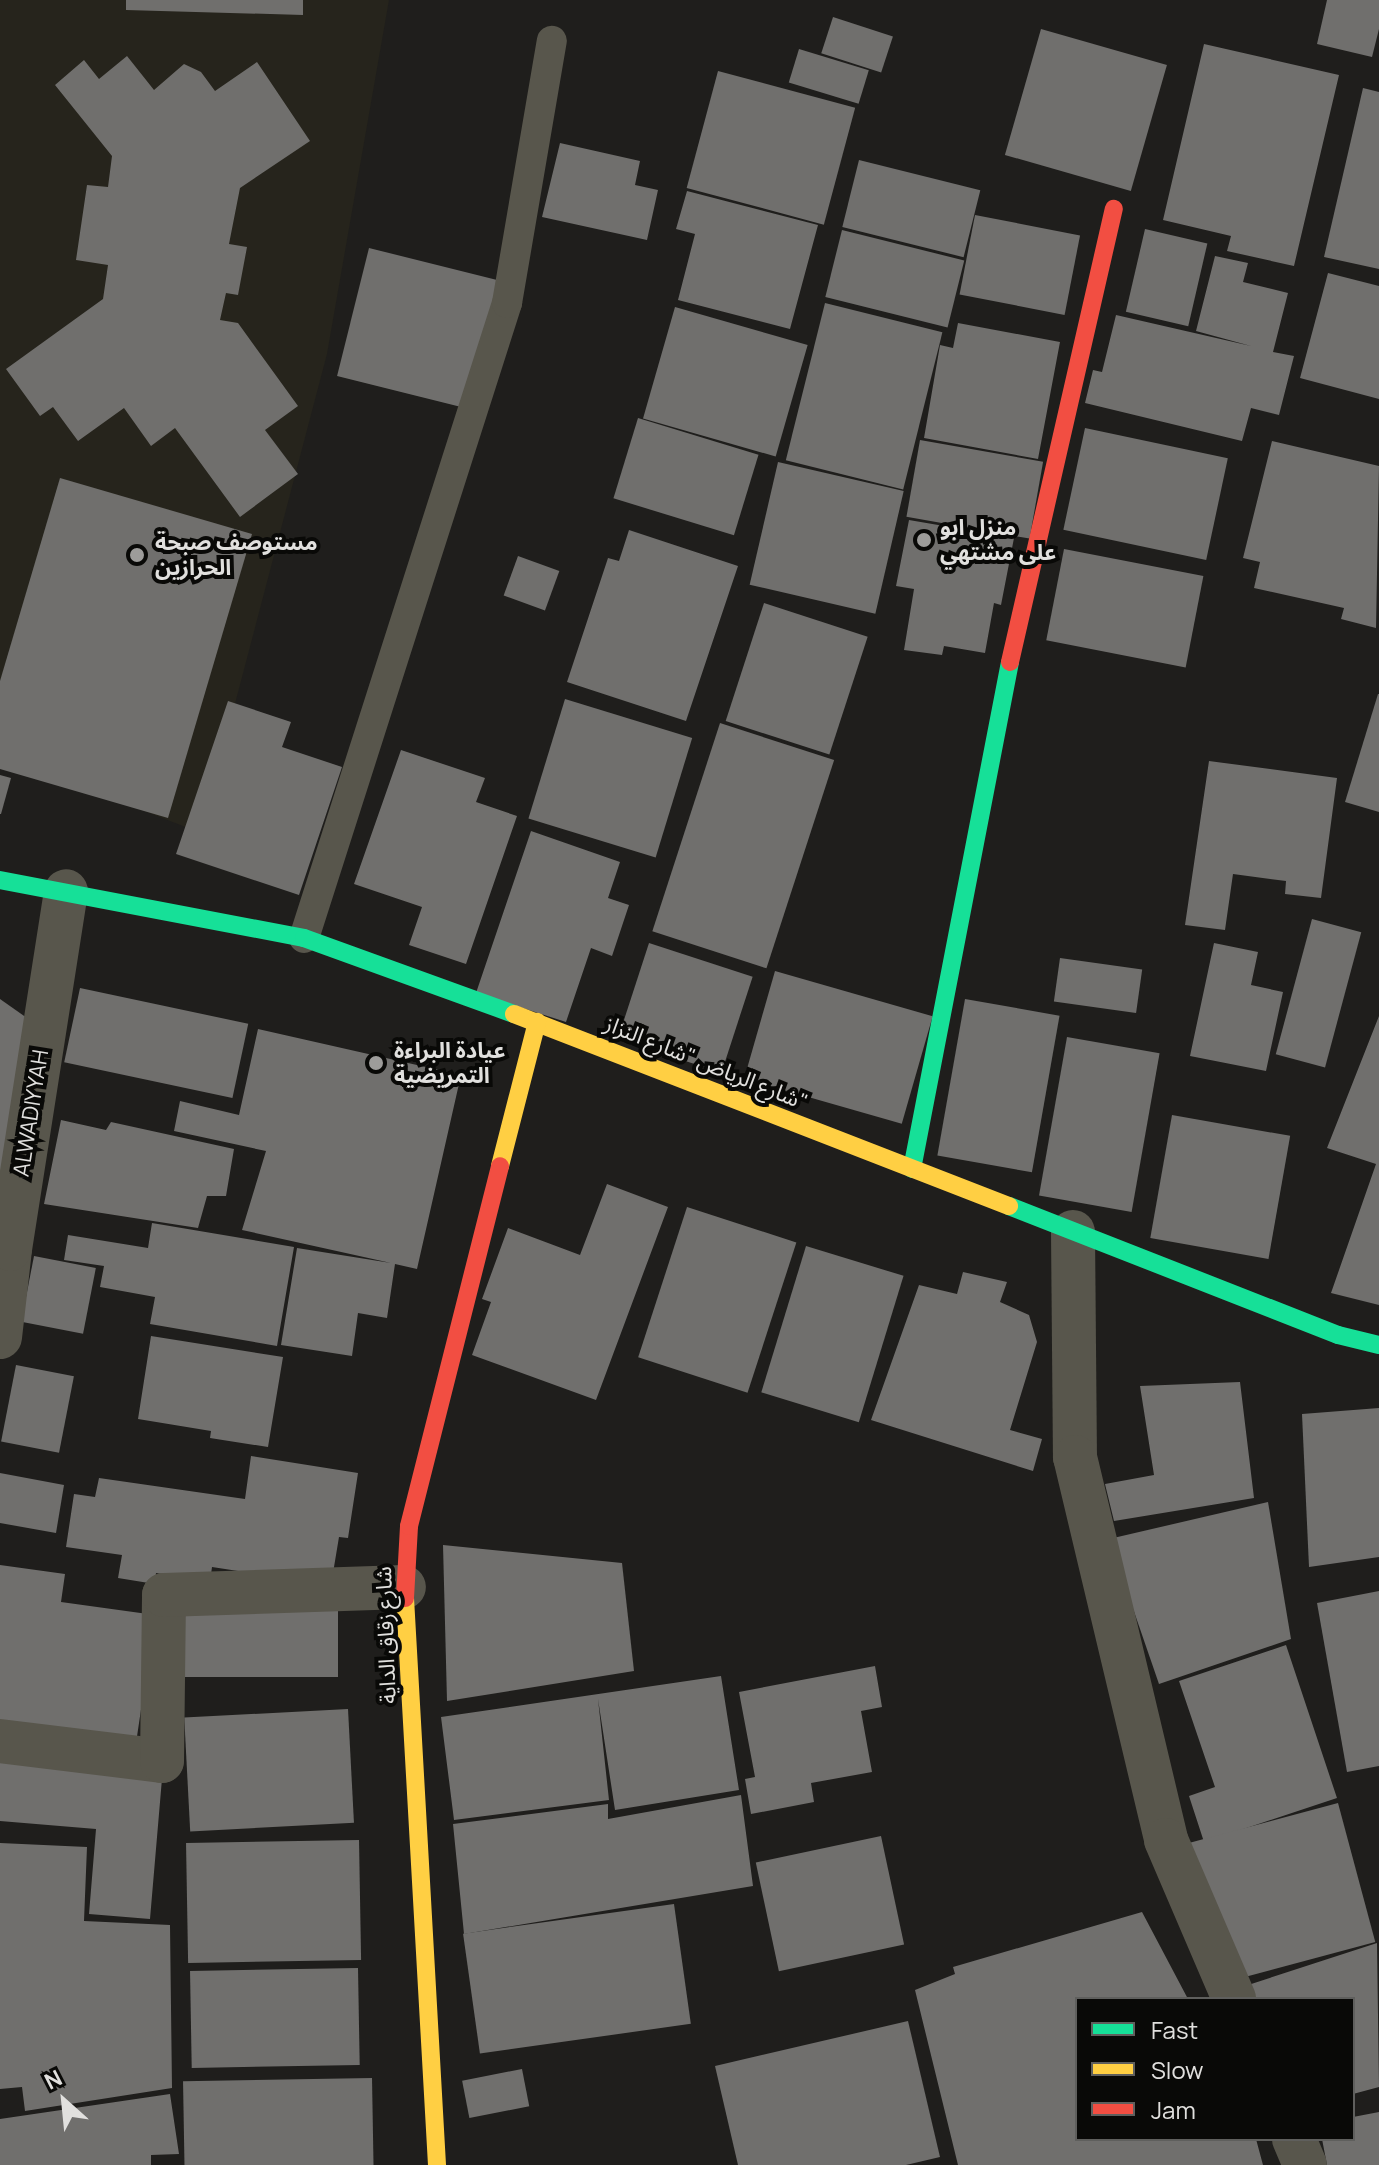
<!DOCTYPE html>
<meta charset="utf-8">
<style>
body{margin:0}
#map{position:relative;width:1379px;height:2165px;overflow:hidden;background:#1f1e1c;font-family:Manrope,"Noto Sans Arabic",sans-serif}
div>[style]{position:absolute}
[style*='--x']{left:calc(var(--x)*1px);top:calc(var(--y)*1px);width:calc(var(--w)*1px);rotate:calc(var(--a)*1deg)}
.built>*{inset:0;background:#26241c}
.building>*{inset:0;background:#706f6d;transform-origin:0 0}
.lane>*{height:30px;margin:-15px;padding:0 15px;transform-origin:15px;border-radius:15px;background:#58564c}
.street>*{height:44px;margin:-22px;padding:0 22px;transform-origin:22px;border-radius:22px;background:#58564c}
.fast>*{height:18px;margin:-9px;padding:0 9px;transform-origin:9px;border-radius:9px;background:#16e098}
.slow>*{height:18px;margin:-9px;padding:0 9px;transform-origin:9px;border-radius:9px;background:#ffcf43}
.jam>*{height:18px;margin:-9px;padding:0 9px;transform-origin:9px;border-radius:9px;background:#f24e42}
.dots>*{width:22px;height:22px;translate:-50% -50%;box-sizing:border-box;border:4px solid #090907;border-radius:50%}
span{translate:-50% -50%;white-space:nowrap;text-align:center;line-height:1.15;-webkit-text-stroke:8px #090907;paint-order:stroke}
.poi-label{font-size:22px;color:#e1e0de;font-weight:700}
.left{translate:0 -50%;text-align:left}
.street-label{font-size:22px;color:#e1e0de}
.legend{position:absolute;left:1075px;top:1997px;width:280px;height:144px;box-sizing:border-box;background:#090907;border:2px solid #5f5f5d;margin:0;padding:10px 14px;list-style:none;font-size:24px;color:#e1e0de}
.legend li{display:flex;align-items:center;gap:16px;height:40px}
.legend b{width:40px;border:2px solid #5f5f5d}
.north{position:absolute;left:24px;top:2061px;width:80px;height:80px;-webkit-text-stroke:6px #090907;paint-order:stroke;rotate:333deg;font-size:22px;font-weight:700;line-height:32px;text-align:center;color:#e1e0de}
.north::after{content:'';display:block;margin:auto;width:28px;height:36px;background:#e1e0de;clip-path:polygon(50% 0,100% 100%,50% 72%,0 100%)}
</style>
<div id="map">
<div class="built">
<i style="clip-path:polygon(0 0,389px 0,327px 354px,201px 833px,0 755px)"></i>
</div>
<div class="building">
<i style="clip-path:polygon(126px 0,303px 0,303px 15px,126px 10px)"></i>
<i style="clip-path:polygon(1327px 0,1379px 0,1379px 29px,1372px 57px,1317px 44px)"></i>
<i style="left:833px;top:17px;width:63px;height:38px;rotate:18deg"></i>
<i style="left:1041px;top:29px;width:131px;height:131px;rotate:16deg"></i>
<i style="clip-path:polygon(1204px 44px,1339px 75px,1294px 266px,1227px 251px,1231px 236px,1163px 220px)"></i>
<i style="left:799px;top:49px;width:73px;height:35px;rotate:17deg"></i>
<i style="clip-path:polygon(127px 56px,154px 90px,184px 64px,201px 72px,215px 91px,257px 62px,310px 141px,240px 188px,229px 244px,247px 247px,238px 295px,226px 293px,220px 320px,238px 323px,298px 406px,265px 430px,298px 474px,240px 517px,175px 428px,151px 446px,124px 408px,78px 441px,53px 407px,40px 416px,6px 369px,103px 299px,108px 265px,76px 260px,87px 185px,108px 187px,112px 156px,55px 85px,84px 60px,99px 79px)"></i>
<i style="left:718px;top:71px;width:142px;height:121px;rotate:15deg"></i>
<i style="clip-path:polygon(1363px 88px,1379px 92px,1379px 269px,1324px 257px)"></i>
<i style="clip-path:polygon(560px 143px,640px 161px,635px 185px,658px 190px,647px 240px,542px 217px)"></i>
<i style="left:859px;top:160px;width:125px;height:69px;rotate:14deg"></i>
<i style="clip-path:polygon(687px 191px,818px 225px,790px 329px,678px 300px,695px 234px,676px 229px)"></i>
<i style="left:975px;top:215px;width:107px;height:81px;rotate:11deg"></i>
<i style="left:1145px;top:229px;width:64px;height:85px;rotate:13deg"></i>
<i style="left:842px;top:230px;width:126px;height:69px;rotate:14deg"></i>
<i style="left:369px;top:248px;width:133px;height:132px;rotate:14deg"></i>
<i style="clip-path:polygon(1215px 256px,1248px 263px,1243px 282px,1288px 293px,1273px 352px,1294px 356px,1279px 415px,1251px 408px,1242px 441px,1085px 403px,1093px 370px,1102px 372px,1116px 315px,1251px 346px,1196px 331px)"></i>
<i style="clip-path:polygon(1328px 273px,1379px 286px,1379px 399px,1300px 378px)"></i>
<i style="left:825px;top:303px;width:121px;height:162px;rotate:14deg"></i>
<i style="left:675px;top:307px;width:138px;height:116px;rotate:16deg"></i>
<i style="clip-path:polygon(958px 323px,1060px 342px,1038px 459px,924px 438px,940px 345px,953px 348px)"></i>
<i style="left:638px;top:418px;width:126px;height:84px;rotate:17deg"></i>
<i style="left:1085px;top:428px;width:146px;height:104px;rotate:12deg"></i>
<i style="left:920px;top:440px;width:125px;height:78px;rotate:10deg"></i>
<i style="clip-path:polygon(1272px 441px,1379px 466px,1376px 628px,1341px 619px,1344px 608px,1254px 588px,1260px 562px,1243px 558px)"></i>
<i style="left:778px;top:462px;width:129px;height:126px;rotate:13deg"></i>
<i style="clip-path:polygon(60px 478px,252px 534px,168px 818px,0 769px,0 681px)"></i>
<i style="clip-path:polygon(909px 520px,1014px 538px,1001px 605px,994px 603px,985px 653px,944px 646px,942px 655px,904px 650px,914px 589px,896px 586px)"></i>
<i style="clip-path:polygon(629px 530px,738px 566px,686px 721px,567px 682px,608px 558px,619px 561px)"></i>
<i style="left:1064px;top:549px;width:142px;height:93px;rotate:11deg"></i>
<i style="left:518px;top:556px;width:44px;height:42px;rotate:20deg"></i>
<i style="left:764px;top:603px;width:109px;height:124px;rotate:18deg"></i>
<i style="clip-path:polygon(1378px 694px,1379px 694px,1379px 812px,1345px 802px)"></i>
<i style="left:565px;top:699px;width:133px;height:125px;rotate:17deg"></i>
<i style="clip-path:polygon(228px 701px,291px 722px,282px 747px,342px 767px,299px 895px,176px 854px)"></i>
<i style="left:720px;top:723px;width:120px;height:219px;rotate:18deg"></i>
<i style="clip-path:polygon(401px 750px,485px 778px,476px 802px,517px 816px,466px 964px,409px 945px,422px 907px,354px 884px)"></i>
<i style="clip-path:polygon(1209px 761px,1337px 778px,1321px 898px,1285px 894px,1286px 881px,1233px 874px,1225px 930px,1185px 925px)"></i>
<i style="clip-path:polygon(0 775px,11px 778px,1px 814px,0 814px)"></i>
<i style="clip-path:polygon(531px 831px,620px 862px,608px 898px,629px 905px,612px 956px,591px 948px,566px 1022px,476px 993px)"></i>
<i style="left:1312px;top:919px;width:51px;height:140px;rotate:15deg"></i>
<i style="left:649px;top:943px;width:109px;height:101px;rotate:18deg"></i>
<i style="clip-path:polygon(1214px 943px,1258px 952px,1251px 985px,1283px 992px,1266px 1071px,1190px 1056px)"></i>
<i style="left:1060px;top:958px;width:83px;height:44px;rotate:8deg"></i>
<i style="left:775px;top:971px;width:164px;height:112px;rotate:16deg"></i>
<i style="left:80px;top:988px;width:172px;height:76px;rotate:12deg"></i>
<i style="clip-path:polygon(0 999px,27px 1018px,0 1202px)"></i>
<i style="left:965px;top:999px;width:96px;height:159px;rotate:10deg"></i>
<i style="clip-path:polygon(1379px 1016px,1379px 1305px,1331px 1293px,1376px 1164px,1327px 1148px)"></i>
<i style="clip-path:polygon(258px 1029px,461px 1075px,417px 1269px,395px 1264px,387px 1318px,358px 1313px,352px 1356px,281px 1345px,297px 1248px,391px 1263px,242px 1230px,266px 1151px,174px 1131px,180px 1101px,239px 1115px)"></i>
<i style="left:1067px;top:1037px;width:94px;height:161px;rotate:10deg"></i>
<i style="left:1172px;top:1115px;width:120px;height:125px;rotate:10deg"></i>
<i style="clip-path:polygon(61px 1120px,106px 1130px,111px 1122px,234px 1149px,226px 1196px,207px 1196px,198px 1228px,44px 1204px)"></i>
<i style="clip-path:polygon(607px 1184px,668px 1207px,596px 1400px,472px 1355px,491px 1302px,482px 1299px,508px 1228px,580px 1255px)"></i>
<i style="left:687px;top:1207px;width:115px;height:158px;rotate:18deg"></i>
<i style="clip-path:polygon(152px 1223px,294px 1247px,277px 1346px,150px 1324px,155px 1297px,100px 1287px,104px 1266px,64px 1260px,68px 1235px,148px 1248px)"></i>
<i style="left:806px;top:1246px;width:102px;height:153px;rotate:17deg"></i>
<i style="left:34px;top:1256px;width:63px;height:67px;rotate:11deg"></i>
<i style="clip-path:polygon(963px 1272px,1007px 1282px,1000px 1302px,1029px 1315px,1037px 1342px,1010px 1430px,1042px 1439px,1033px 1471px,871px 1420px,919px 1285px,957px 1294px)"></i>
<i style="clip-path:polygon(151px 1336px,283px 1357px,268px 1447px,210px 1438px,211px 1431px,138px 1419px)"></i>
<i style="left:16px;top:1365px;width:59px;height:78px;rotate:11deg"></i>
<i style="clip-path:polygon(1240px 1382px,1254px 1498px,1114px 1521px,1105px 1484px,1154px 1475px,1140px 1386px)"></i>
<i style="clip-path:polygon(1379px 1408px,1379px 1557px,1309px 1567px,1302px 1414px)"></i>
<i style="clip-path:polygon(251px 1456px,358px 1473px,348px 1538px,339px 1537px,331px 1585px,212px 1567px,210px 1582px,156px 1573px,155px 1584px,118px 1578px,122px 1555px,66px 1547px,74px 1494px,95px 1497px,99px 1478px,245px 1499px)"></i>
<i style="clip-path:polygon(0 1473px,64px 1485px,56px 1533px,0 1523px)"></i>
<i style="clip-path:polygon(1268px 1502px,1291px 1639px,1159px 1684px,1109px 1539px)"></i>
<i style="clip-path:polygon(443px 1545px,622px 1563px,634px 1671px,447px 1701px)"></i>
<i style="clip-path:polygon(0 1565px,65px 1574px,61px 1602px,155px 1615px,135px 1750px,0 1730px)"></i>
<i style="clip-path:polygon(1379px 1591px,1379px 1766px,1347px 1772px,1317px 1603px)"></i>
<i style="left:166px;top:1600px;width:172px;height:77px"></i>
<i style="clip-path:polygon(1286px 1645px,1337px 1798px,1204px 1842px,1189px 1796px,1215px 1787px,1179px 1681px)"></i>
<i style="clip-path:polygon(875px 1666px,882px 1707px,861px 1711px,872px 1772px,811px 1783px,814px 1802px,751px 1814px,745px 1779px,755px 1777px,739px 1692px)"></i>
<i style="clip-path:polygon(721px 1676px,739px 1790px,615px 1810px,598px 1699px,609px 1800px,454px 1820px,441px 1717px)"></i>
<i style="left:348px;top:1709px;width:114px;height:164px;rotate:87deg"></i>
<i style="clip-path:polygon(0 1746px,163px 1767px,150px 1919px,89px 1914px,96px 1829px,0 1821px)"></i>
<i style="clip-path:polygon(741px 1795px,753px 1886px,464px 1934px,453px 1824px,608px 1804px,608px 1819px)"></i>
<i style="left:1338px;top:1803px;width:144px;height:165px;rotate:75deg"></i>
<i style="left:881px;top:1836px;width:111px;height:128px;rotate:78deg"></i>
<i style="left:359px;top:1840px;width:120px;height:173px;rotate:89deg"></i>
<i style="clip-path:polygon(0 1843px,87px 1847px,84px 1921px,170px 1925px,172px 2088px,25px 2111px,22px 2087px,0 2089px)"></i>
<i style="left:674px;top:1904px;width:121px;height:213px;rotate:82deg"></i>
<i style="clip-path:polygon(1142px 1912px,1188px 1999px,1077px 1999px,1077px 2139px,1256px 2139px,1263px 2165px,958px 2165px,915px 1990px,955px 1974px,953px 1967px)"></i>
<i style="clip-path:polygon(1377px 1943px,1379px 2087px,1353px 2094px,1353px 1999px,1247px 1999px,1242px 1987px)"></i>
<i style="left:358px;top:1968px;width:97px;height:168px;rotate:89deg"></i>
<i style="clip-path:polygon(908px 2021px,940px 2157px,906px 2165px,738px 2165px,715px 2066px)"></i>
<i style="left:522px;top:2069px;width:38px;height:61px;rotate:79deg"></i>
<i style="left:372px;top:2078px;width:87px;height:189px;rotate:89deg"></i>
<i style="clip-path:polygon(170px 2094px,179px 2154px,151px 2155px,151px 2165px,0 2165px,0 2119px)"></i>
<i style="clip-path:polygon(1379px 2112px,1379px 2165px,1327px 2165px,1322px 2139px,1353px 2139px,1353px 2117px)"></i>
</div>
<div class="lane">
<i style="--x:304;--y:938;--w:667;--a:-72.27"></i>
<i style="--x:507;--y:303;--w:266;--a:-80.3"></i>
</div>
<div class="street">
<i style="--x:1073;--y:1232;--w:225;--a:89.5"></i>
<i style="--x:1075;--y:1457;--w:394;--a:76.6"></i>
<i style="--x:1166;--y:1840;--w:173;--a:66.8"></i>
<i style="--x:0;--y:1337;--w:89;--a:-83.5"></i>
<i style="--x:10;--y:1249;--w:362;--a:-81.1"></i>
<i style="--x:0;--y:1741;--w:163;--a:7"></i>
<i style="--x:162;--y:1761;--w:166;--a:-89.3"></i>
<i style="--x:164;--y:1595;--w:240;--a:-1.9"></i>
<i style="--x:1294;--y:2139;--w:28;--a:67"></i>
</div>
<div class="fast">
<i style="--x:0;--y:880;--w:309;--a:10.8"></i>
<i style="--x:304;--y:938;--w:223;--a:19.9"></i>
<i style="--x:912;--y:1169;--w:516;--a:-79.06"></i>
<i style="--x:1009;--y:1206;--w:353;--a:21.4"></i>
<i style="--x:1338;--y:1335;--w:42;--a:13.7"></i>
</div>
<div class="slow">
<i style="--x:514;--y:1014;--w:531;--a:21.2"></i>
<i style="--x:500;--y:1166;--w:149;--a:-75.6"></i>
<i style="--x:405;--y:1598;--w:568;--a:86.77"></i>
</div>
<div class="jam">
<i style="--x:1010;--y:662;--w:465;--a:-77.1"></i>
<i style="--x:405;--y:1598;--w:72;--a:-86.8"></i>
<i style="--x:409;--y:1526;--w:371;--a:-75.8"></i>
</div>
<div class="dots">
<i style="left:924px;top:540px;background:#9d9c9a"></i>
<i style="left:137px;top:555px;background:#9d9c9a"></i>
<i style="left:376px;top:1063px;background:#9d9c9a"></i>
</div>
<div class="poi-label">
<span class="left" style="left:940px;top:540px">منزل ابو<br>على مشتهي</span>
<span class="left" style="left:155px;top:555px">مستوصف صبحة<br>الحرازين</span>
<span class="left" style="left:394px;top:1063px">عيادة البراءة<br>التمريضية</span>
</div>
<div class="street-label">
<span style="left:706px;top:1063px;rotate:22deg">شارع الرياض "شارع النزاز"</span>
<span style="left:31px;top:1113px;rotate:-81deg">ALWADIYYAH</span>
<span style="left:386px;top:1635px;rotate:-92deg">شارع زقاق الداية</span>
</div>
<ul class="legend">
<li><b style="height:10px;background:#16e098"></b>Fast</li>
<li><b style="height:10px;background:#ffcf43"></b>Slow</li>
<li><b style="height:10px;background:#f24e42"></b>Jam</li>
</ul>
<div class="north">N</div>
</div>
